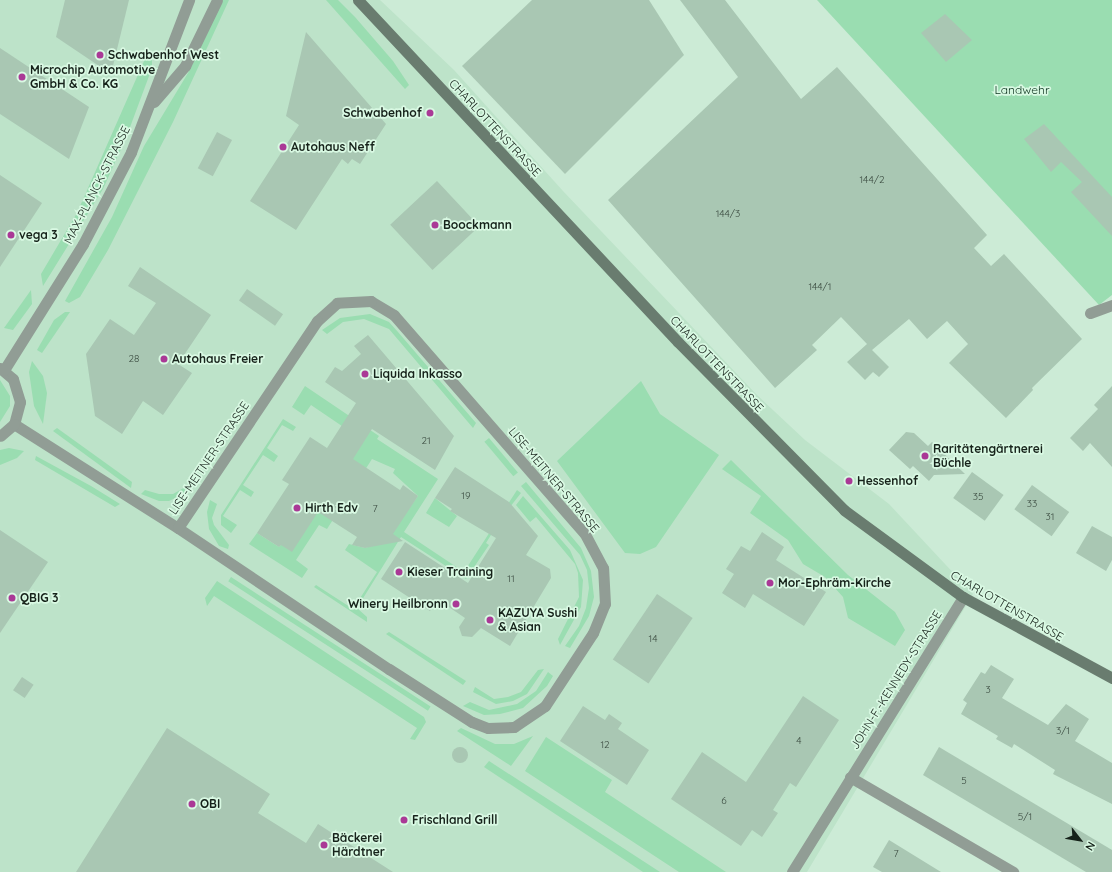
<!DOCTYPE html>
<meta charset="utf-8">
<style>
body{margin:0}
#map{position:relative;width:1112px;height:872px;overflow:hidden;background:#ccebd6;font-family:Quicksand,sans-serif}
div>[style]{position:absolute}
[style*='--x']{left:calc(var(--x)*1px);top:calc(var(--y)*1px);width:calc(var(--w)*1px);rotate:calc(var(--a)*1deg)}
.built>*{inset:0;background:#bde3c9}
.green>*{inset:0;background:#9addb1;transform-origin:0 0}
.building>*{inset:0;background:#a9c7b3;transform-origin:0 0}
.round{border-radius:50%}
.minor>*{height:11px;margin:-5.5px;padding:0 5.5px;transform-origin:5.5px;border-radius:5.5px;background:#919d95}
.tertiary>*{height:11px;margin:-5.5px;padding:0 5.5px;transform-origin:5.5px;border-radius:5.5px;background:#919d95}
.secondary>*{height:11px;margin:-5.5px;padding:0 5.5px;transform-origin:5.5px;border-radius:5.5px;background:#697c6f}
.dots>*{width:11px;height:11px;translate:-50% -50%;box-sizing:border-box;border:2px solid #d9f9e3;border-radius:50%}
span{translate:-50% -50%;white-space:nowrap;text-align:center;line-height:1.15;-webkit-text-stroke:3.5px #d9f9e3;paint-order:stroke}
.number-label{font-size:10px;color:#3b4b40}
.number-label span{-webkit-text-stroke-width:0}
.poi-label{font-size:12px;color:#16221a;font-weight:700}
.left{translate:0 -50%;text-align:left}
.right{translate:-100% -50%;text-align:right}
.park-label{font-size:12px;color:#0c331e}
.street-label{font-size:12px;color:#16221a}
.north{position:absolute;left:1060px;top:820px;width:40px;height:40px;-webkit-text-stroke:3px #d9f9e3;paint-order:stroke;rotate:121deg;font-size:11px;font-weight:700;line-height:16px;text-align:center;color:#16221a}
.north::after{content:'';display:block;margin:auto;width:14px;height:18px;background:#16221a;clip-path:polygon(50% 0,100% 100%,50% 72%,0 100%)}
</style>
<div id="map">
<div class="built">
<i style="clip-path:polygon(0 0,380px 0,454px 70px,563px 191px,756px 394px,805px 440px,889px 504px,973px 594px,807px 872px,0 872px)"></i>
</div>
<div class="green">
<i style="clip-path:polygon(221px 0,229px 0,173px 122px,108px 250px,80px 297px,69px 303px,65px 301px,112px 217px,144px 146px,188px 73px)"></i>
<i style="clip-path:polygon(326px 0,338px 0,355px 17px,393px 61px,409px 85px,405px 89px)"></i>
<i style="clip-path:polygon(817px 0,1112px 0,1112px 295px,1099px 305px)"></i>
<i style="clip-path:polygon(148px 52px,152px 54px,152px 68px,126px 138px,103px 189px,43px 286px,41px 274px,77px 213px)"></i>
<i style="clip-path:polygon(31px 290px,32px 304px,13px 330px,4px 328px)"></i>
<i style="clip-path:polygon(65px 312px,70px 312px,42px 353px,37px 350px,54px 320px)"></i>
<i style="clip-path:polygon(370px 314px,389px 322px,398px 332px,476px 423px,473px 428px,389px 329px,364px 319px,343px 322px,327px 334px,322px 330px,340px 318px)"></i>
<i style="clip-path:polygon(32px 361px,43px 376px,47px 393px,43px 424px,34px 406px,29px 372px)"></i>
<i style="clip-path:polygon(0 380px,10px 396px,10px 406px,0 422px)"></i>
<i style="clip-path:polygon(641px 381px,660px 414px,719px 455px,656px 547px,640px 554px,625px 553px,557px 461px)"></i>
<i style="clip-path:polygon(305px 386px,379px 436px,377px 439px,438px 479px,404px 532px,464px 572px,517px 490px,521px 493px,502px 517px,486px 543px,489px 545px,466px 579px,401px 537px,357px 608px,367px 617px,367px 622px,314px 587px,316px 585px,353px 609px,377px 572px,345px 550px,349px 544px,365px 548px,385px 542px,418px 496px,393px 473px,395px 469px,372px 459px,327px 529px,319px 525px,296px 560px,308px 569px,302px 578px,249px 544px,257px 533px,279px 547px,364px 441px,311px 405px,304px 415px,292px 407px)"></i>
<i style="clip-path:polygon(283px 419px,296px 427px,293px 431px,282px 425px,267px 448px,278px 456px,274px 462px,263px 455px,243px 485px,254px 492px,251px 497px,240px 490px,223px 516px,237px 525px,231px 533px,221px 525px,221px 515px)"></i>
<i style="clip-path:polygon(57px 428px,132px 482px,131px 488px,53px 431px)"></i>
<i style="left:489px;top:438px;width:45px;height:6px;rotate:50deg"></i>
<i style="clip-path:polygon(9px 448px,24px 451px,17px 458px,0 465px,0 450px)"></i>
<i style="clip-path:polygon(36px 456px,91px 486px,120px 504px,115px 507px,35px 460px)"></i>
<i style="clip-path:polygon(731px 460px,848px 575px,895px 612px,905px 630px,895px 646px,848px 618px,843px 597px,825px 577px,803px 564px,788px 540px,750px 513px,761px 496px,722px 469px)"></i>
<i style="clip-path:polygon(526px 482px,581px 548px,591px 571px,594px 597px,589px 616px,570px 648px,565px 646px,579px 626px,586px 608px,589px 588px,587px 570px,580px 555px,521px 486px)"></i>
<i style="clip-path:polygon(189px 485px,190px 491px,169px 501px,159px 501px,141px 494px,145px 490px,159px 494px,173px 494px)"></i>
<i style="clip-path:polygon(523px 496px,570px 550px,583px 580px,581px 607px,560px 645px,558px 639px,579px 597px,578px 573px,575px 564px,536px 517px,530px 522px,516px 505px)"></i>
<i style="clip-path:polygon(435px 498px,457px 516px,449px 527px,426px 513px)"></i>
<i style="clip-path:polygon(210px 500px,217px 504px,212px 518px,214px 525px,229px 545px,228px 549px,219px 546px,209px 529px,207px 512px)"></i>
<i style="left:231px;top:577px;width:238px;height:5px;rotate:33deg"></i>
<i style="clip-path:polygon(217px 581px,424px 717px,426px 722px,415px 740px,410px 739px,417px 728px,214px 596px,207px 606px,205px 598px)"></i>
<i style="clip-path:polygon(389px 632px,466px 681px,463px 685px,386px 634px)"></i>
<i style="clip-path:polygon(544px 669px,527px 694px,513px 701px,496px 704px,473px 692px,475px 687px,494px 699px,508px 697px,521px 692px,538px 670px)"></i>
<i style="clip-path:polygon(548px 672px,553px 676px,547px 686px,523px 708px,500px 714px,484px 715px,463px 706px,470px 702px,489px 710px,517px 704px,536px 691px)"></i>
<i style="clip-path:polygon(461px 728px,495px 744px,514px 744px,533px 736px,511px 766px,457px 731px)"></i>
<i style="clip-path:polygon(546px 737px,612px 780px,605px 792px,726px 872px,679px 872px,525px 771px)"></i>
<i style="clip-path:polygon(489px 761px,660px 872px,643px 872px,484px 767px)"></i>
</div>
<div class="building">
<i style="clip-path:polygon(65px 0,129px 0,111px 74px,56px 37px)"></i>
<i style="clip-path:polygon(532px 0,649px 0,684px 55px,565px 174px,462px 66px)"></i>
<i style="clip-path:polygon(680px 0,725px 0,801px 99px,837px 67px,987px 235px,974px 248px,991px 266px,1004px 254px,1082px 339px,1032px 388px,1033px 390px,1006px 418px,949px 363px,968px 344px,947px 321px,927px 339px,909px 319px,872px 350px,889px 367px,879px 377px,873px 372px,865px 380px,847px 362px,867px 344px,841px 317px,812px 345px,817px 350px,775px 388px,608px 200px,738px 77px)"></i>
<i style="clip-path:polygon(945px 14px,972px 40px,946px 62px,921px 33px)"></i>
<i style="clip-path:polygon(306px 32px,386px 124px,360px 164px,352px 159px,348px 164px,342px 159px,296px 230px,250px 201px,299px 125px,286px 116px)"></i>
<i style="clip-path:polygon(0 48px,89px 107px,69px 159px,0 114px)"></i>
<i style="clip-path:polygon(1044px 124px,1112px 197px,1112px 236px,1071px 192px,1082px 182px,1061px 162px,1051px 172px,1024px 139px)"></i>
<i style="left:217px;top:132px;width:17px;height:41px;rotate:28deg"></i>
<i style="clip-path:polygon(0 175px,42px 203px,0 267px)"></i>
<i style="left:437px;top:181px;width:62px;height:64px;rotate:47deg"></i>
<i style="clip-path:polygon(140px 267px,211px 315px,178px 364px,192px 373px,163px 415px,143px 401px,122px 434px,95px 416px,86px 354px,110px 319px,134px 335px,156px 303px,128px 286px)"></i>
<i style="left:247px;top:289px;width:44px;height:14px;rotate:35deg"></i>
<i style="clip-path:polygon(368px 335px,454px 436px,435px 470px,372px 429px,353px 459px,400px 490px,403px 485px,418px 496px,393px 534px,403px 541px,365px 548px,352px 545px,357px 537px,318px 512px,292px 552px,281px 545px,279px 547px,257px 533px,289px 484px,282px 480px,310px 437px,327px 448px,356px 403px,325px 382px,335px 367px,342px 371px,361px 354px,354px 346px)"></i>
<i style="clip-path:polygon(1112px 386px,1112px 467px,1090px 443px,1083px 451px,1070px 438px,1098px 409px,1094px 405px)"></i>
<i style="clip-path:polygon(906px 432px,914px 433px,928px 446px,932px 442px,965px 474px,934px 475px,929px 481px,913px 466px,910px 469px,889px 450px)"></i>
<i style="clip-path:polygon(455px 467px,509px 502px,538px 536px,526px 555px,550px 569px,551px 578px,510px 646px,481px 628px,472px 637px,462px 636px,459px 627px,465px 618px,437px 599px,430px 611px,381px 579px,405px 542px,468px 583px,496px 538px,450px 511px,452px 509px,435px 498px)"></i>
<i style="left:972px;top:472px;width:39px;height:32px;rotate:36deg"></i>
<i style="left:1032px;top:485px;width:46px;height:30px;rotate:36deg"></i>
<i style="clip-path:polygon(1092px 526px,1112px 537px,1112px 560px,1106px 571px,1076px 553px)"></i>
<i style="clip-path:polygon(0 530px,48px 562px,0 633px)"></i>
<i style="clip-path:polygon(762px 532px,784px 547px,776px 560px,826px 592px,804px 626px,753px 594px,745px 608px,722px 593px,734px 574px,726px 569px,741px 546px,750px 551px)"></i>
<i style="left:657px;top:594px;width:43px;height:79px;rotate:34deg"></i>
<i style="clip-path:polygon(991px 665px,1014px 679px,1002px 698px,1048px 725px,1066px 704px,1089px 719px,1075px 741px,1112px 763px,1112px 804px,1053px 774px,1055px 770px,1014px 744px,1012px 748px,996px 739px,998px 736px,961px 714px,967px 703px,963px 700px,981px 672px,985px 674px)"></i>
<i style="left:22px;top:677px;width:14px;height:16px;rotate:34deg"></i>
<i style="clip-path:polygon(803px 696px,839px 720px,796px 787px,790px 783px,773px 810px,778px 813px,762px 837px,752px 830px,741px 846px,671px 799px,702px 752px,746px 782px)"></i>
<i style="clip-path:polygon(583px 706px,605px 720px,609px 714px,622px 723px,618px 729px,649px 750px,627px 785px,560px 741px)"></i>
<i style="clip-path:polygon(167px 728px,270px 794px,258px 813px,306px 843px,318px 824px,393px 872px,76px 872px)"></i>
<i style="clip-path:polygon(939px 747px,1112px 850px,1112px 872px,1086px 872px,923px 775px)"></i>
<i class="round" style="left:452px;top:747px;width:16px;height:16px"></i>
<i style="clip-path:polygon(889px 840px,941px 872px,882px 872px,873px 867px)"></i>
</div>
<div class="minor">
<i style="--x:1090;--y:313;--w:23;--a:-20"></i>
<i style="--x:14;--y:424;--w:194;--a:32.4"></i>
<i style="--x:178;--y:528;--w:254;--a:33.8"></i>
<i style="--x:389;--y:669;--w:98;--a:32.6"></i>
<i style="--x:472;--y:722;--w:17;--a:21"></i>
<i style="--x:488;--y:728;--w:26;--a:-2"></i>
<i style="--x:514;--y:727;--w:37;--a:-34"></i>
<i style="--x:545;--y:706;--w:87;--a:-56.7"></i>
<i style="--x:593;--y:633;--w:31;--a:-68"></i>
<i style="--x:605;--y:604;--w:36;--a:-93"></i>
<i style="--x:603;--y:568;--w:40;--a:-118"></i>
<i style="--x:584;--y:533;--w:289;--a:-131.1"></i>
<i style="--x:394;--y:315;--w:27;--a:-149"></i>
<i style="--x:371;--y:301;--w:34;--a:177"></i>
<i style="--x:337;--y:303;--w:27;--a:138"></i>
<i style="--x:317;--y:321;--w:249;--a:123.9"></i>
<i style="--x:850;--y:777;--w:189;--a:30.2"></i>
<i style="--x:792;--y:872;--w:324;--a:-58.1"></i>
</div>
<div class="tertiary">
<i style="--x:154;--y:102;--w:48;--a:-49.3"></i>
<i style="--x:185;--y:66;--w:73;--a:-64.1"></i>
<i style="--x:0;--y:368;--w:17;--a:40"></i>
<i style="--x:13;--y:379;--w:24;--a:73"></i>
<i style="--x:20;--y:402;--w:23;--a:105"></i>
<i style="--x:14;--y:424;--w:18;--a:139"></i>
<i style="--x:4;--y:370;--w:149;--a:-57.9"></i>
<i style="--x:83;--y:244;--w:104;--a:-62.4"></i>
<i style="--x:131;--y:152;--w:163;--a:-69.1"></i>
</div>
<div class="secondary">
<i style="--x:358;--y:0;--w:468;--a:46.9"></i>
<i style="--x:678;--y:342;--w:236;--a:45.3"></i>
<i style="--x:844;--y:510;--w:147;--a:36.2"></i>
<i style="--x:963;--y:597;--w:170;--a:28.5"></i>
</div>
<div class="dots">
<i style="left:100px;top:55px;background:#aa3996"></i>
<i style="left:22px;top:77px;background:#aa3996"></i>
<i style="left:430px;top:113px;background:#aa3996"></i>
<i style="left:283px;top:147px;background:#aa3996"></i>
<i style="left:435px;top:225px;background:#aa3996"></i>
<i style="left:11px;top:235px;background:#aa3996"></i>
<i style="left:164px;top:359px;background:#aa3996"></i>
<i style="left:365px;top:374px;background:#aa3996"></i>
<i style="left:925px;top:456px;background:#aa3996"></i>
<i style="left:849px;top:481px;background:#aa3996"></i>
<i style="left:297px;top:508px;background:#aa3996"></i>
<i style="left:399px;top:572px;background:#aa3996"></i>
<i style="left:770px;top:583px;background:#aa3996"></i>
<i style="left:12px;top:598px;background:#aa3996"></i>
<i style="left:456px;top:604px;background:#aa3996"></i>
<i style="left:490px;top:620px;background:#aa3996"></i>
<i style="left:192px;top:804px;background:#aa3996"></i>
<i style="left:404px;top:820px;background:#aa3996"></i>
<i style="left:324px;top:845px;background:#aa3996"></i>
</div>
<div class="number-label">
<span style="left:872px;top:180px">144/2</span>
<span style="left:728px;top:214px">144/3</span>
<span style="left:820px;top:287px">144/1</span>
<span style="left:134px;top:359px">28</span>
<span style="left:426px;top:441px">21</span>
<span style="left:466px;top:496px">19</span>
<span style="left:978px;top:497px">35</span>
<span style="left:1032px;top:504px">33</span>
<span style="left:375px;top:509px">7</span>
<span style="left:1050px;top:517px">31</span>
<span style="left:511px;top:579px">11</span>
<span style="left:653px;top:639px">14</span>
<span style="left:988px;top:690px">3</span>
<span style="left:1063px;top:731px">3/1</span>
<span style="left:799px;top:741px">4</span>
<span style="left:605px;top:745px">12</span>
<span style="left:964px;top:781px">5</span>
<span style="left:724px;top:801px">6</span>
<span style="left:1025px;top:817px">5/1</span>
<span style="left:896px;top:854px">7</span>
</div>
<div class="poi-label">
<span class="left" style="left:108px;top:55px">Schwabenhof West</span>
<span class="left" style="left:30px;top:77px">Microchip Automotive<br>GmbH &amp; Co. KG</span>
<span class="right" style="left:422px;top:113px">Schwabenhof</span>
<span class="left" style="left:291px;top:147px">Autohaus Neff</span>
<span class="left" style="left:443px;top:225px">Boockmann</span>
<span class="left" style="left:19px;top:235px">vega 3</span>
<span class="left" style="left:172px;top:359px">Autohaus Freier</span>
<span class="left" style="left:373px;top:374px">Liquida Inkasso</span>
<span class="left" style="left:933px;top:456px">Raritätengärtnerei<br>Büchle</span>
<span class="left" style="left:857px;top:481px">Hessenhof</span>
<span class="left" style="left:305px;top:508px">Hirth Edv</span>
<span class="left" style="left:407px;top:572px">Kieser Training</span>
<span class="left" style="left:778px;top:583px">Mor-Ephräm-Kirche</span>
<span class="left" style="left:20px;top:598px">QBIG 3</span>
<span class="right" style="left:448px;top:604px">Winery Heilbronn</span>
<span class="left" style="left:498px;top:620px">KAZUYA Sushi<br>&amp; Asian</span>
<span class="left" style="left:200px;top:804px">OBI</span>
<span class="left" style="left:412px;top:820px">Frischland Grill</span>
<span class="left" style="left:332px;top:845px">Bäckerei<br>Härdtner</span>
</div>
<div class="park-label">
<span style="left:1022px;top:90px">Landwehr</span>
</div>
<div class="street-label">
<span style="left:495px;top:128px;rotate:47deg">CHARLOTTENSTRASSE</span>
<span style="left:97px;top:185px;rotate:-63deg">MAX-PLANCK-STRASSE</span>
<span style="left:717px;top:364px;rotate:46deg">CHARLOTTENSTRASSE</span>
<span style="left:209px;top:458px;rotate:-56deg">LISE-MEITNER-STRASSE</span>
<span style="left:554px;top:480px;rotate:50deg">LISE-MEITNER-STRASSE</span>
<span style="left:1007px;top:606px;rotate:30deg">CHARLOTTENSTRASSE</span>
<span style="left:896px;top:680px;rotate:-58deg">JOHN-F.-KENNEDY-STRASSE</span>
</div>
<div class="north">N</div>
</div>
